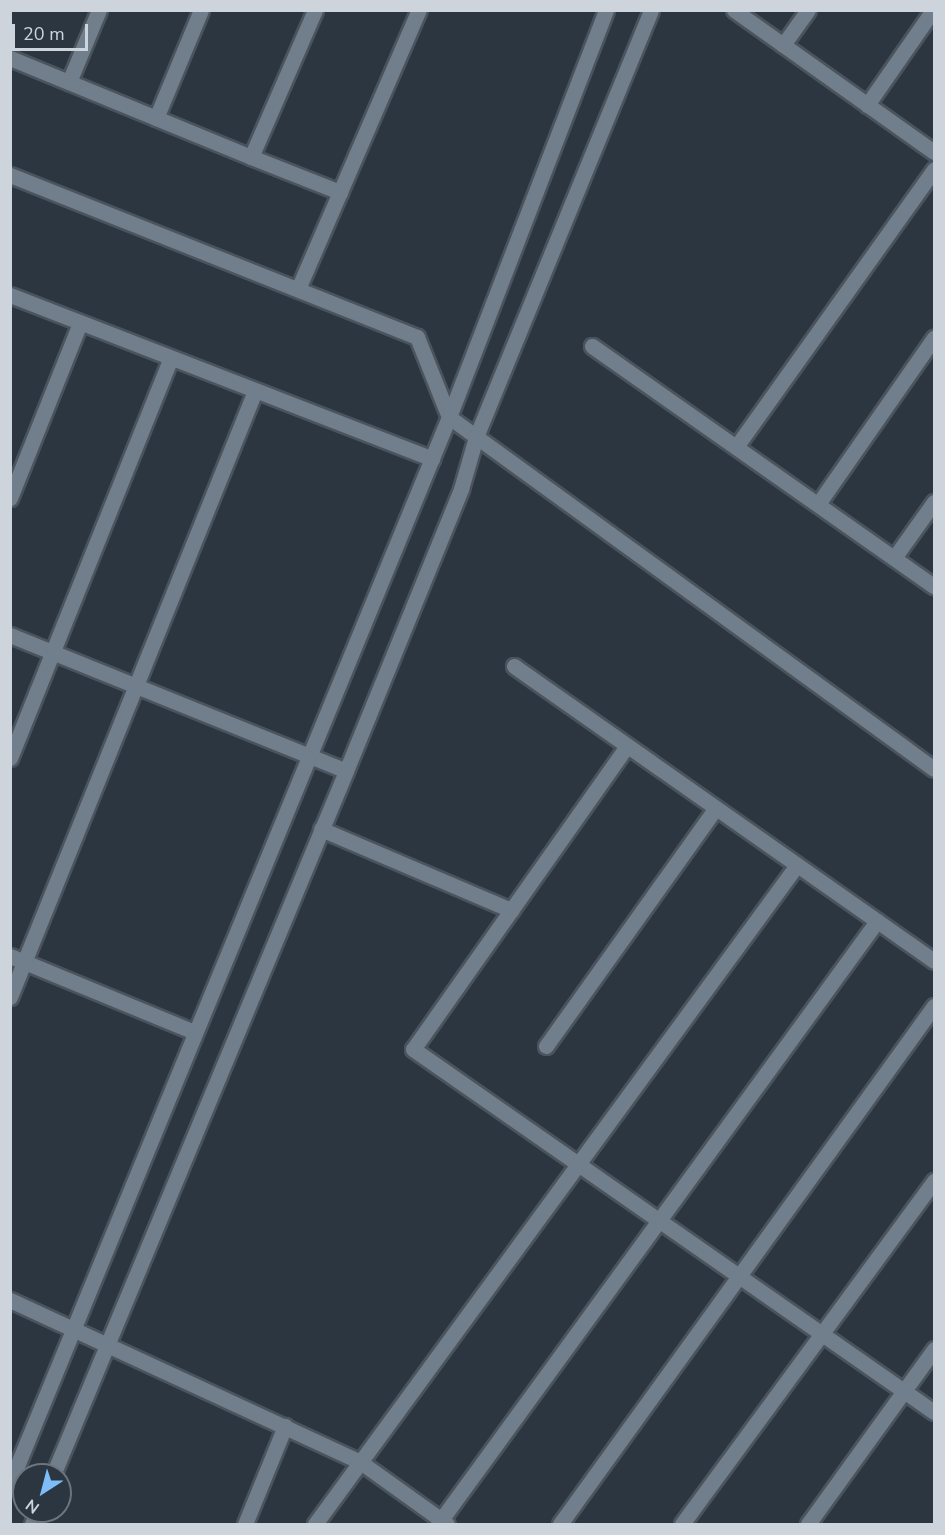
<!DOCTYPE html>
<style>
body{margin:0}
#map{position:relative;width:945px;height:1535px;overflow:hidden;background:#2b3641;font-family:"Nunito Sans",sans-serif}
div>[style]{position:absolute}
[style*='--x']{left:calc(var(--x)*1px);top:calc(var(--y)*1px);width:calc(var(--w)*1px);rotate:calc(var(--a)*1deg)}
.roads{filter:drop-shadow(2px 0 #4b545d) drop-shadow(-2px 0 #4b545d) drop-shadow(0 2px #4b545d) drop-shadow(0 -2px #4b545d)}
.minor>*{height:15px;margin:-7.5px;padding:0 7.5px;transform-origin:7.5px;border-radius:7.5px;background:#717e8b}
.tertiary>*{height:15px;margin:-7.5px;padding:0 7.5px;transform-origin:7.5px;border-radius:7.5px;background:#717e8b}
span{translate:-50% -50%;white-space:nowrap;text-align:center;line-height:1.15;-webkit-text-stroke:6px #2b3641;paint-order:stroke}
.frame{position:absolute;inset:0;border:12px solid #cdd4db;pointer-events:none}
.north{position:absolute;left:12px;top:1463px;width:60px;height:60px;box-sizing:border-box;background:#2b3641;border:2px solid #6c757f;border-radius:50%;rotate:216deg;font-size:16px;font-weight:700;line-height:24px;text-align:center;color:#cdd4db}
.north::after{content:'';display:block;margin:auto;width:21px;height:27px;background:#7fbdfa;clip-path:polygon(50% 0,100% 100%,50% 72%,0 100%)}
.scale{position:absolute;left:12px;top:24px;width:76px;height:27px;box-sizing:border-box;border:3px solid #cdd4db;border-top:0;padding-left:8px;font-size:18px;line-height:21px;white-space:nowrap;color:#cdd4db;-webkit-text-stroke:4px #2b3641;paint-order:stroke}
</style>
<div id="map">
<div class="roads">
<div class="minor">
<i style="--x:201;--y:10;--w:117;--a:112.6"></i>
<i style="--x:156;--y:118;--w:103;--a:22.3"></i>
<i style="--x:315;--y:10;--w:160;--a:113.5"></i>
<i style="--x:251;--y:157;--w:96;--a:21.5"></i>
<i style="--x:734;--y:10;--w:245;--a:35.4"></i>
<i style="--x:783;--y:45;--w:43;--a:-54.5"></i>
<i style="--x:10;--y:58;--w:158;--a:22.3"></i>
<i style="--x:69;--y:82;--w:78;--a:-67.4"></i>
<i style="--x:867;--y:105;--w:116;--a:-55.2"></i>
<i style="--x:298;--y:289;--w:304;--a:-66.6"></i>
<i style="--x:10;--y:295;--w:453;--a:21.2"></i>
<i style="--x:592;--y:346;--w:418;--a:35.1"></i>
<i style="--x:736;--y:447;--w:341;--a:-54.5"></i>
<i style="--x:10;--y:498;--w:188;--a:-68.2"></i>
<i style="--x:818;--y:504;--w:203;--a:-55.1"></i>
<i style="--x:894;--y:558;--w:69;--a:-54.5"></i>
<i style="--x:10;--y:635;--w:362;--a:22"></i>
<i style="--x:514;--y:666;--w:513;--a:35.08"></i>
<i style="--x:627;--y:746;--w:371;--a:125.2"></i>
<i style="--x:413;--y:1049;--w:635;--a:34.87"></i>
<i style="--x:10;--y:758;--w:431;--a:-68.1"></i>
<i style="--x:321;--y:829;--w:207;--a:23.1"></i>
<i style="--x:10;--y:956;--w:199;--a:22.4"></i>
<i style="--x:10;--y:997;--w:654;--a:-67.99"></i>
<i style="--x:546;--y:1046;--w:292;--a:-54.5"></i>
<i style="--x:10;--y:1300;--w:384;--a:24.8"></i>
<i style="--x:359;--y:1461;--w:108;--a:35.6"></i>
<i style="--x:245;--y:1524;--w:106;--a:-67.8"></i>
<i style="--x:315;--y:1524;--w:816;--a:-53.82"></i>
<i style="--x:438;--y:1524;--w:746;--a:-53.94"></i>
<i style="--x:560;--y:1524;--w:639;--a:-54.17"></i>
<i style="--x:682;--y:1524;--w:426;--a:-53.7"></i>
<i style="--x:808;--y:1524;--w:216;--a:-54.2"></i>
</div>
<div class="tertiary">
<i style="--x:10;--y:175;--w:438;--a:21.7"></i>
<i style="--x:417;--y:337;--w:86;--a:68.2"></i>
<i style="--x:449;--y:417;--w:599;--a:35.97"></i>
<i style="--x:53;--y:1475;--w:763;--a:-67.4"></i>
<i style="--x:346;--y:771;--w:305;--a:-67.8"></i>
<i style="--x:461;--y:489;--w:54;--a:-73.9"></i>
<i style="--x:476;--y:437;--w:461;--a:-67.7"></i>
<i style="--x:10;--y:1483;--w:1153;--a:-67.62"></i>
<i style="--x:449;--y:417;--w:436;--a:-68.9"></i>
<i style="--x:32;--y:1524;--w:14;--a:-65"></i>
</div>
</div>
<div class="frame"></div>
<div class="north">N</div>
<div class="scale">20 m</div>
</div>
